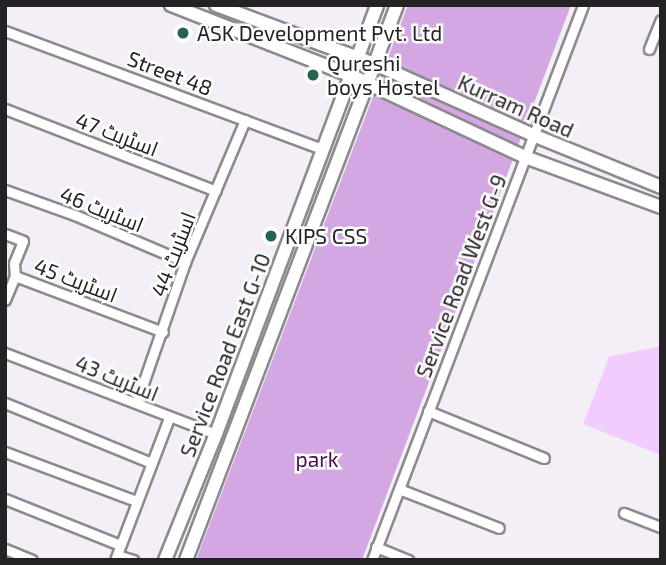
<!DOCTYPE html>
<meta charset="utf-8">
<style>
body{margin:0}
#map{position:relative;width:666px;height:565px;overflow:hidden;background:#f4eff6;font-family:"Exo 2",Cairo,sans-serif}
div>[style]{position:absolute}
[style*='--x']{left:calc(var(--x)*1px);top:calc(var(--y)*1px);width:calc(var(--w)*1px);rotate:calc(var(--a)*1deg)}
.green>*{inset:0;background:#f0cdfc}
.forest>*{inset:0;background:#d3a8e2}
.roads{filter:drop-shadow(2px 0 #8d898f) drop-shadow(-2px 0 #8d898f) drop-shadow(0 2px #8d898f) drop-shadow(0 -2px #8d898f)}
.street>*{height:9px;margin:-4.5px;padding:0 4.5px;transform-origin:4.5px;border-radius:4.5px;background:#fff}
.secondary>*{height:12px;margin:-6px;padding:0 6px;transform-origin:6px;border-radius:6px;background:#fff}
.dots>*{width:19px;height:19px;translate:-50% -50%;box-sizing:border-box;border:4px solid #fefefe;border-radius:50%}
span{translate:-50% -50%;white-space:nowrap;text-align:center;line-height:1.15;-webkit-text-stroke:5px #fefefe;paint-order:stroke}
.poi-label{font-size:21px;color:#242225}
.left{translate:0 -50%;text-align:left}
.street-label{font-size:21px;color:#242225}
.park-label{font-size:21px;color:#430d52}
.frame{position:absolute;inset:0;border:7px solid #242225;pointer-events:none}
</style>
<div id="map">
<div class="green">
<i style="clip-path:polygon(661px 346px,661px 455px,583px 424px,609px 357px)"></i>
</div>
<div class="forest">
<i style="clip-path:polygon(408px 5px,571px 5px,362px 560px,196px 560px)"></i>
</div>
<div class="roads">
<div class="street">
<i style="--x:5;--y:31;--w:339;--a:20.4"></i>
<i style="--x:649;--y:49;--w:31;--a:-68"></i>
<i style="--x:5;--y:109;--w:226;--a:21.2"></i>
<i style="--x:5;--y:190;--w:74;--a:19.7"></i>
<i style="--x:75;--y:215;--w:120;--a:23.1"></i>
<i style="--x:5;--y:234;--w:19;--a:21"></i>
<i style="--x:23;--y:241;--w:24;--a:112"></i>
<i style="--x:14;--y:263;--w:13;--a:86"></i>
<i style="--x:15;--y:276;--w:26;--a:113"></i>
<i style="--x:15;--y:276;--w:158;--a:20.7"></i>
<i style="--x:5;--y:353;--w:226;--a:21"></i>
<i style="--x:137;--y:401;--w:147;--a:-70.9"></i>
<i style="--x:185;--y:262;--w:154;--a:-67.1"></i>
<i style="--x:5;--y:403;--w:158;--a:22.3"></i>
<i style="--x:428;--y:411;--w:125;--a:22.1"></i>
<i style="--x:5;--y:452;--w:140;--a:20.5"></i>
<i style="--x:399;--y:489;--w:107;--a:21.3"></i>
<i style="--x:5;--y:499;--w:124;--a:21.8"></i>
<i style="--x:624;--y:513;--w:40;--a:21"></i>
<i style="--x:376;--y:547;--w:35;--a:22"></i>
<i style="--x:5;--y:549;--w:29;--a:22"></i>
<i style="--x:117;--y:555;--w:17;--a:17"></i>
<i style="--x:115;--y:560;--w:152;--a:-69.2"></i>
<i style="--x:372;--y:560;--w:594;--a:-69.18"></i>
</div>
<div class="secondary">
<i style="--x:171;--y:5;--w:192;--a:21.4"></i>
<i style="--x:350;--y:75;--w:193;--a:25.1"></i>
<i style="--x:525;--y:157;--w:145;--a:20.2"></i>
<i style="--x:216;--y:5;--w:170;--a:20.4"></i>
<i style="--x:375;--y:64;--w:173;--a:24.2"></i>
<i style="--x:533;--y:135;--w:138;--a:22.1"></i>
<i style="--x:165;--y:560;--w:136;--a:-68"></i>
<i style="--x:216;--y:434;--w:458;--a:-69.4"></i>
<i style="--x:186;--y:560;--w:594;--a:-69.18"></i>
</div>
</div>
<div class="dots">
<i style="left:183px;top:33px;background:#26624d"></i>
<i style="left:313px;top:75px;background:#26624d"></i>
<i style="left:271px;top:236px;background:#26624d"></i>
</div>
<div class="poi-label">
<span class="left" style="left:197px;top:33px">ASK Development Pvt. Ltd</span>
<span class="left" style="left:327px;top:75px">Qureshi<br>boys Hostel</span>
<span class="left" style="left:285px;top:236px">KIPS CSS</span>
</div>
<div class="street-label">
<span style="left:170px;top:73px;rotate:21deg">Street 48</span>
<span style="left:516px;top:106px;rotate:24deg">Kurram Road</span>
<span style="left:117px;top:134px;rotate:21deg">اسٹریٹ 47</span>
<span style="left:102px;top:209px;rotate:22deg">اسٹریٹ 46</span>
<span style="left:173px;top:254px;rotate:-69deg">اسٹریٹ 44</span>
<span style="left:461px;top:276px;rotate:-69deg">Service Road West G-9</span>
<span style="left:76px;top:280px;rotate:21deg">اسٹریٹ 45</span>
<span style="left:225px;top:355px;rotate:-69deg">Service Road East G-10</span>
<span style="left:117px;top:378px;rotate:22deg">اسٹریٹ 43</span>
</div>
<div class="park-label">
<span style="left:317px;top:459px">park</span>
</div>
<div class="frame"></div>
</div>
